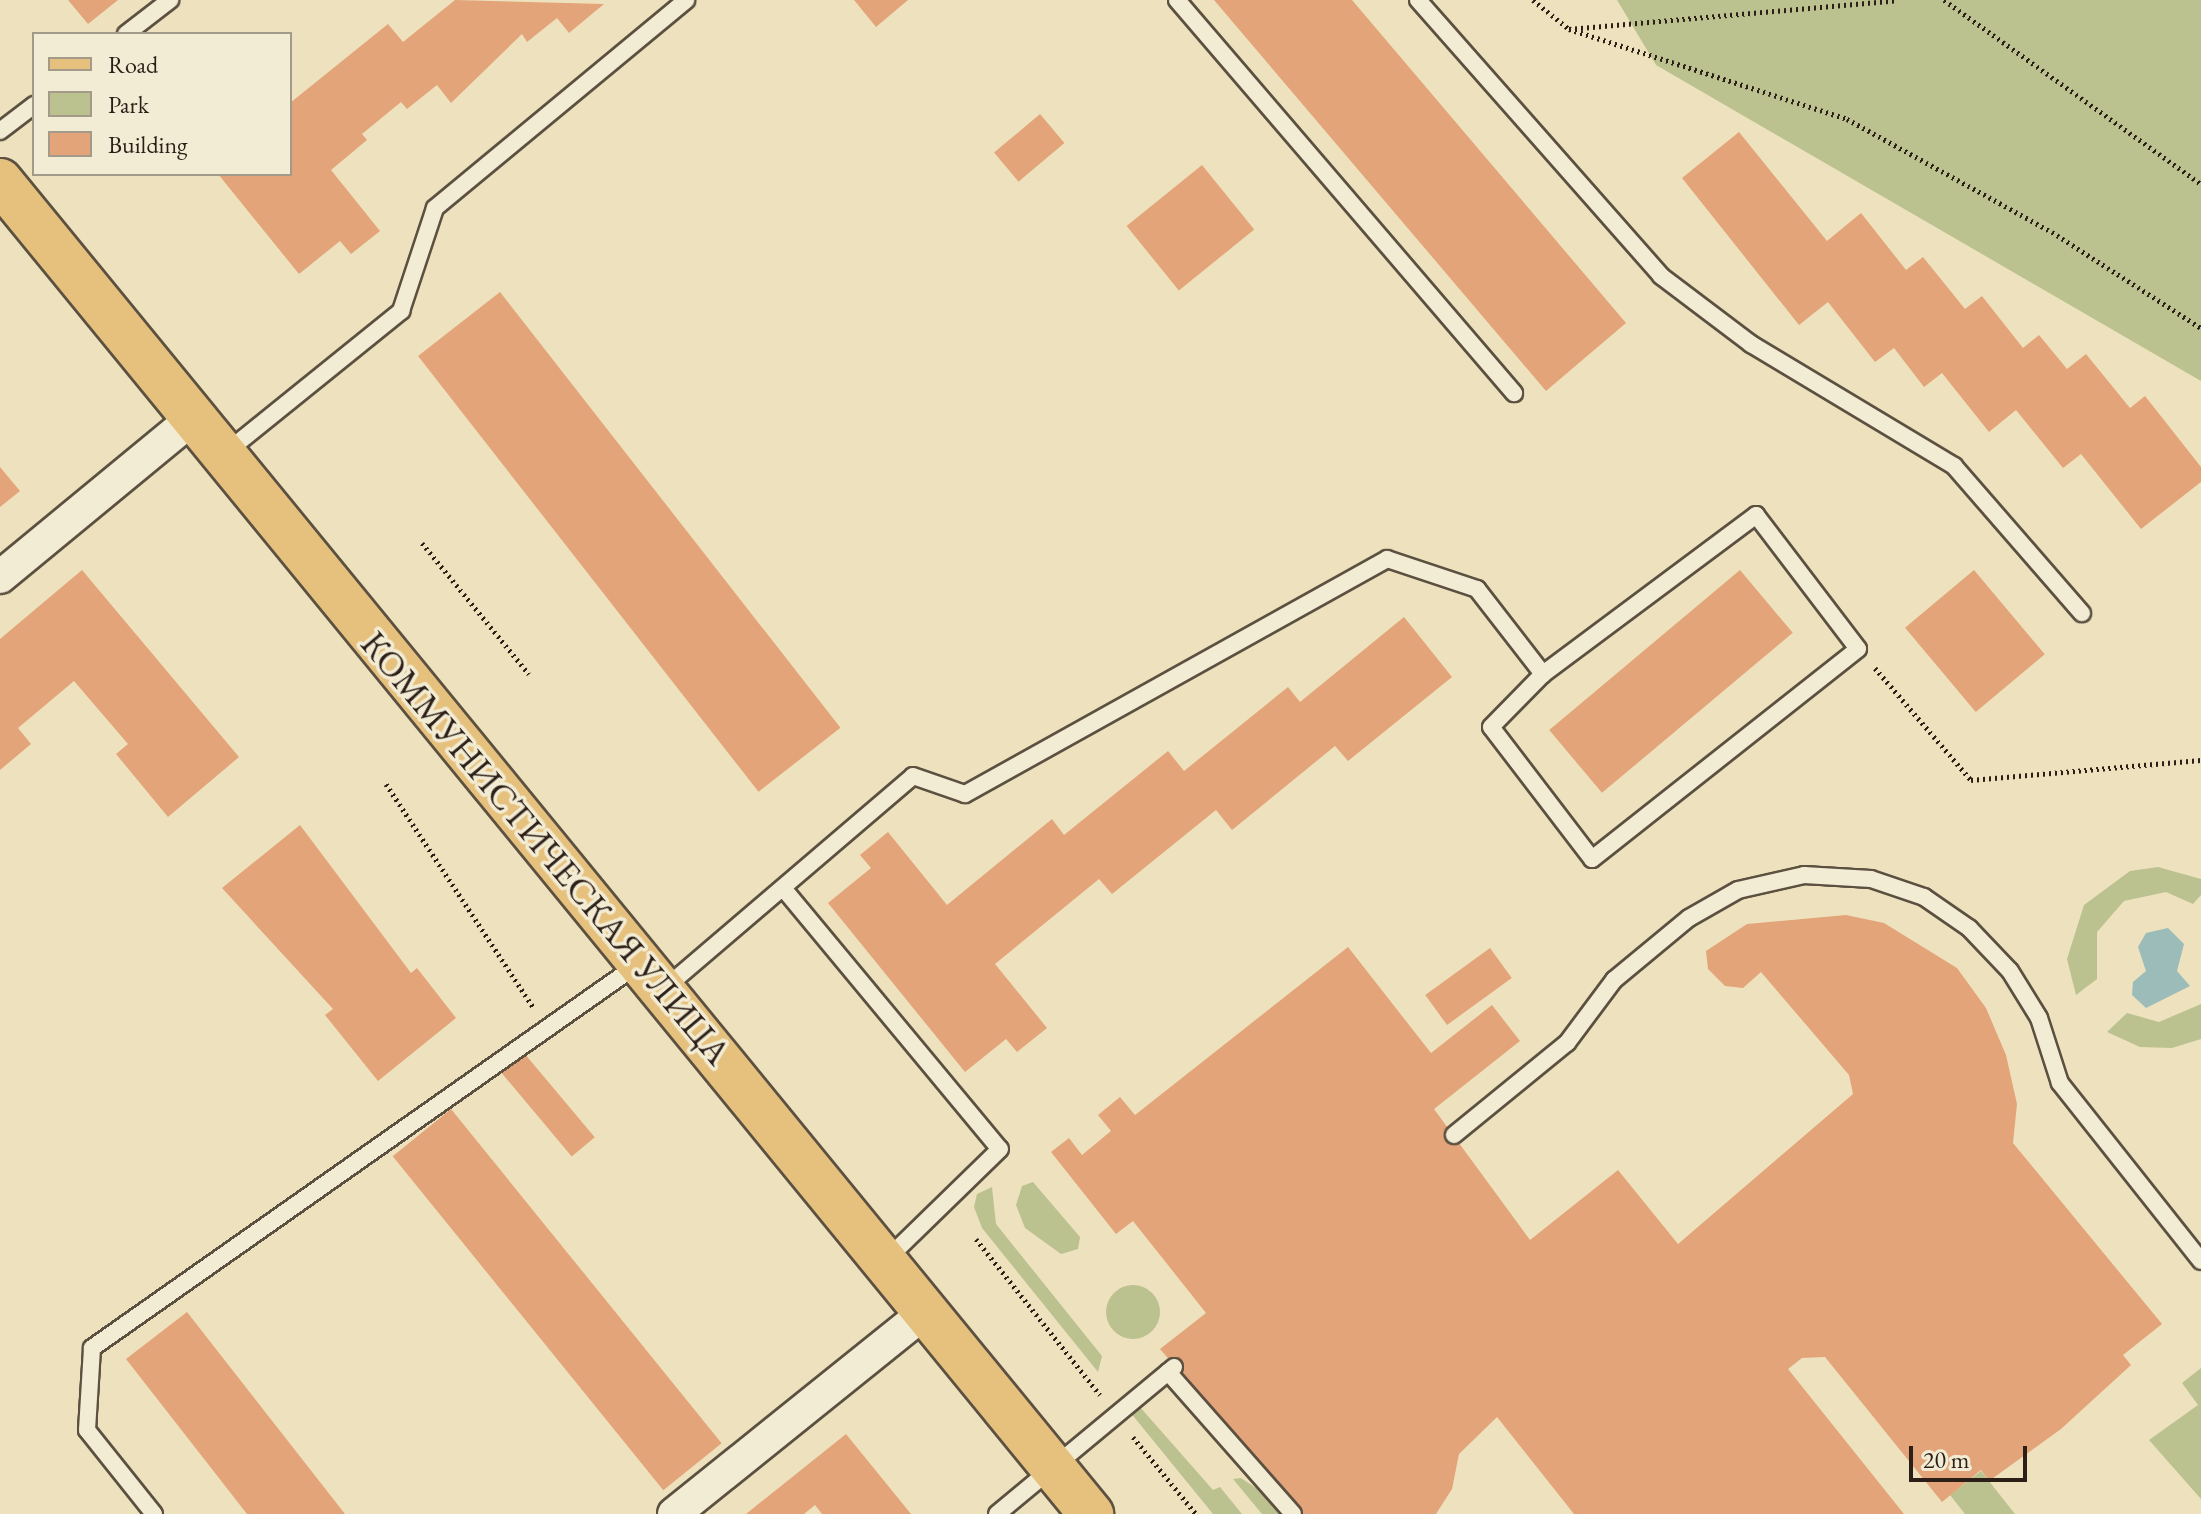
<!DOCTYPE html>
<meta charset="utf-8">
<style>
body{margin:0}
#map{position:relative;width:2201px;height:1514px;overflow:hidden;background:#ede2bd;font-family:"EB Garamond",serif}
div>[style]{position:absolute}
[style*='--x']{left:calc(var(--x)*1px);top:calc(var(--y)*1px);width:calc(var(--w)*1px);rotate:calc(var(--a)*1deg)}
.green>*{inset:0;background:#bbc28f}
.round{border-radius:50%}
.water>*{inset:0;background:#9bbcb8}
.building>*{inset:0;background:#e3a47a;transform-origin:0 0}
.path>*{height:5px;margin-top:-2.5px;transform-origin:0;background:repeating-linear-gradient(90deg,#2c1f18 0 2px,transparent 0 6px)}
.roads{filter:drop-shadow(2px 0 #5c5041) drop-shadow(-2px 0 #5c5041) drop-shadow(0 2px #5c5041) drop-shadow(0 -2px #5c5041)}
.lane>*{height:16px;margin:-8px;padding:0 8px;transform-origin:8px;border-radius:8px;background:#f3ecd4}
.street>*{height:32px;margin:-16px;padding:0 16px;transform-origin:16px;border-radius:16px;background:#f3ecd4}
.primary>*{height:44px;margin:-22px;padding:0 22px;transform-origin:22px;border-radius:22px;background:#e6c17e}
span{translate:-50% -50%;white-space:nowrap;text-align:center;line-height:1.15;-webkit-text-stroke:7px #f3ecd4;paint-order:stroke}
.street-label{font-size:36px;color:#2c1f18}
.legend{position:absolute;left:32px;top:32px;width:260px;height:144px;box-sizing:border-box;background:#f3ecd4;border:2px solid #a39a89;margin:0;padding:10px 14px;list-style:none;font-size:24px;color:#2c1f18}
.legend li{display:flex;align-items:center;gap:16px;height:40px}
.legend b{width:40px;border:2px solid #a39a89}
.scale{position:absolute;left:1909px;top:1446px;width:118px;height:36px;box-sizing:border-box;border:4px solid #2c1f18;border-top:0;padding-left:10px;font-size:24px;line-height:28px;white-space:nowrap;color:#2c1f18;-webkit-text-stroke:6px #f3ecd4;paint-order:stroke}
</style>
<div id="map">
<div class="green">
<i style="clip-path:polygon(1617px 0,2201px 0,2201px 381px,1656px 65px)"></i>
<i style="clip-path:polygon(2158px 867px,2201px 879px,2201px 895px,2193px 904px,2166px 892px,2124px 901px,2097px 932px,2097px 979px,2076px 995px,2067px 959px,2084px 905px,2130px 871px)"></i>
<i style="clip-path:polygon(2201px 1004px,2201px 1039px,2172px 1048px,2140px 1047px,2107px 1032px,2127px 1013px,2159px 1022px)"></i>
<i style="clip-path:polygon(1033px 1182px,1080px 1237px,1078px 1249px,1061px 1254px,1025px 1228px,1016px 1205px,1022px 1186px)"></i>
<i style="clip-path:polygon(992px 1187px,996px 1224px,1102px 1356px,1098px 1372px,982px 1228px,974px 1207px,977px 1194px)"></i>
<i class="round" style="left:1106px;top:1285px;width:54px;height:54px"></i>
<i style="clip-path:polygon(2201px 1368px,2201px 1499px,2149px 1440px,2198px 1405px,2182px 1383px)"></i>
<i style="clip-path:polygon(1140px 1407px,1213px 1490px,1220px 1487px,1242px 1514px,1213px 1514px,1130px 1412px)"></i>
<i style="clip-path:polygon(1981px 1471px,2015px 1514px,1965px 1514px,1950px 1495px)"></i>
<i style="clip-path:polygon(1241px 1478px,1256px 1488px,1281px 1514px,1262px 1514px,1233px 1479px)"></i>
</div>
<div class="water">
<i style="clip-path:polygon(2168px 928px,2184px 944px,2177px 971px,2190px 986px,2146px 1008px,2132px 995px,2133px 982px,2146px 971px,2138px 947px,2146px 933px)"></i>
</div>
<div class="building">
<i style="clip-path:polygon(68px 0,118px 0,88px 24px)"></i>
<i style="clip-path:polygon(455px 0,604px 4px,569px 33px,557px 18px,527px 42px,522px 34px,451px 103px,437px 85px,407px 109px,401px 102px,362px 134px,367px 140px,331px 170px,380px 231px,351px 254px,340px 241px,299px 274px,218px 174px,290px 174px,290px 103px,388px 24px,403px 42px)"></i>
<i style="clip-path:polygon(854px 0,908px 0,876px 27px)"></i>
<i style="clip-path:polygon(1214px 0,1352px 0,1626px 323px,1546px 391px)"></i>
<i style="left:1040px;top:114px;width:38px;height:60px;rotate:50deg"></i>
<i style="clip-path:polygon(1739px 132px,1827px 241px,1861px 213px,1906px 270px,1923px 257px,1965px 309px,1982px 296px,2023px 348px,2039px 335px,2067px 369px,2086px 354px,2130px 408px,2145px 396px,2201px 467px,2201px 482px,2141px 529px,2081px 454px,2063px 468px,2016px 410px,1989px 432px,1942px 373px,1924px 387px,1894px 348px,1875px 362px,1828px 302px,1799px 325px,1682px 178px)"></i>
<i style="left:1202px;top:165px;width:83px;height:97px;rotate:51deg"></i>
<i style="left:500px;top:292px;width:553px;height:104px;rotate:52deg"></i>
<i style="clip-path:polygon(0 467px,20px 491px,0 507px)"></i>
<i style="clip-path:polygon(82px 570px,239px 757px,168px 817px,116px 754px,128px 744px,74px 681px,18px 728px,31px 744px,0 770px,0 639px)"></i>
<i style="left:1740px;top:570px;width:82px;height:249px;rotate:50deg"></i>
<i style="left:1974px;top:570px;width:110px;height:90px;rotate:50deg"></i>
<i style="clip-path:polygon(1404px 617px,1452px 677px,1348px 761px,1335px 746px,1232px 830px,1216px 810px,1112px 894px,1099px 879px,995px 964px,1047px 1028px,1017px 1052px,1006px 1039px,965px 1072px,828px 903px,871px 868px,860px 855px,888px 832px,947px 905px,1052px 819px,1064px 835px,1168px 751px,1184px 771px,1288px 687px,1300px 702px)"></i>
<i style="clip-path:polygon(300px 825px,411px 973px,417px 968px,456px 1018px,378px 1081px,325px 1015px,333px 1009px,222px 888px)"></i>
<i style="clip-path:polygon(1846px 915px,1884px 923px,1957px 968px,1986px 1008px,2006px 1055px,2017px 1104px,2013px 1143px,2162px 1324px,2123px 1355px,2131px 1365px,2061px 1429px,1989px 1481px,1981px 1470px,1942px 1502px,1825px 1357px,1802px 1358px,1788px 1369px,1904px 1514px,1574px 1514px,1497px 1417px,1459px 1454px,1452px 1489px,1436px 1514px,1303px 1514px,1160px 1349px,1206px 1313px,1133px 1221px,1116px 1234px,1051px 1152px,1069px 1138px,1082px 1155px,1111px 1131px,1098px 1115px,1120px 1097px,1135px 1115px,1348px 947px,1431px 1053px,1492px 1005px,1520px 1041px,1434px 1109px,1530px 1240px,1618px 1170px,1678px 1244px,1853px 1094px,1849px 1075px,1761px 972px,1743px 988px,1725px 986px,1708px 969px,1706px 951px,1747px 924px)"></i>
<i style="left:1490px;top:948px;width:37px;height:80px;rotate:54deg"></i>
<i style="left:524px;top:1053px;width:110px;height:30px;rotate:50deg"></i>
<i style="left:451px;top:1109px;width:430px;height:75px;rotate:51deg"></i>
<i style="clip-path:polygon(187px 1312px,345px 1514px,247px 1514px,126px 1359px)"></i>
<i style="clip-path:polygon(846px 1434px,911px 1514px,822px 1514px,815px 1505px,804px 1514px,746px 1514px)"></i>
</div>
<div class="path">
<i style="--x:1533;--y:0;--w:46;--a:38.9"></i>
<i style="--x:1569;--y:29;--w:330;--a:-5"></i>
<i style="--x:1944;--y:0;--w:316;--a:35.6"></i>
<i style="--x:1569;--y:29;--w:292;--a:17.9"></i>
<i style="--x:1847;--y:119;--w:234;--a:28.9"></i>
<i style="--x:2052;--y:232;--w:177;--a:32.8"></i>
<i style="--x:422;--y:543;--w:169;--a:50.8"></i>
<i style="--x:1875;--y:668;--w:148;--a:49.4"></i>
<i style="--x:1971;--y:780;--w:231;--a:-5"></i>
<i style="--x:386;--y:784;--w:267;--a:56.6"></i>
<i style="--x:976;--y:1239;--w:199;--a:51.5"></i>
<i style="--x:1133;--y:1437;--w:99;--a:50.7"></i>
</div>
<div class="roads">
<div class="lane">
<i style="--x:1177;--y:0;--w:518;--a:49.39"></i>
<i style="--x:1418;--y:0;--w:368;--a:48.6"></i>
<i style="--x:1661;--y:276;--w:113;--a:37.1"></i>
<i style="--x:1751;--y:344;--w:237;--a:31"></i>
<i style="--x:1954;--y:466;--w:195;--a:49"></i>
<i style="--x:126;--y:34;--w:56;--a:-37.7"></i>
<i style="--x:0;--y:131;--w:43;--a:-37.4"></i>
<i style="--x:224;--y:454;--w:228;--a:-38.9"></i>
<i style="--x:401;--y:311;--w:108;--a:-71.7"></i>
<i style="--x:435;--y:208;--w:326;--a:-39.6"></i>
<i style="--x:783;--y:888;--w:339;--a:50.3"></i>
<i style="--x:1000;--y:1149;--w:158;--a:135.8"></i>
<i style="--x:665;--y:988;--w:326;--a:-40.5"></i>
<i style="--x:913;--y:776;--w:55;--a:19.1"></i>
<i style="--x:965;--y:794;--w:483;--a:-29.1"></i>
<i style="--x:1387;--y:559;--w:95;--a:18.4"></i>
<i style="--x:1477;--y:589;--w:108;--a:52.2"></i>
<i style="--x:1543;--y:674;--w:266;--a:-36.7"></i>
<i style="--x:1756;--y:515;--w:168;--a:52.7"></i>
<i style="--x:1858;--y:649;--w:339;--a:141.7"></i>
<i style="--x:1592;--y:859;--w:166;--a:-127.4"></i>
<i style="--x:1491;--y:727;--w:74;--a:-45.5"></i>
<i style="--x:1454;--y:1135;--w:146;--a:-39.2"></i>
<i style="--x:1567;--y:1043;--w:79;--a:-53.3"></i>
<i style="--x:1614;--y:980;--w:97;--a:-39.6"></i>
<i style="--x:1689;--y:918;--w:56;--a:-29.7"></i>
<i style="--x:1738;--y:890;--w:68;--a:-12.8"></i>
<i style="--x:1804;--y:875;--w:67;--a:3.4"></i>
<i style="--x:1871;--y:879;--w:56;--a:18.8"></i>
<i style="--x:1924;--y:897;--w:55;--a:34.6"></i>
<i style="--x:1969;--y:928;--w:59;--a:46.4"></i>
<i style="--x:2010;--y:971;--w:55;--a:58.3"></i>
<i style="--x:2039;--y:1018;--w:68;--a:72.1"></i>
<i style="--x:2060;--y:1083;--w:227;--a:51.6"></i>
<i style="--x:1168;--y:1372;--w:189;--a:48.6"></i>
<i style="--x:154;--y:1514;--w:107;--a:-128.6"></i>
<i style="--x:87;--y:1430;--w:82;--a:-86.5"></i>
<i style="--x:92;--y:1348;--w:670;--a:-35.09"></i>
<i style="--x:997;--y:1514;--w:230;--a:-39.7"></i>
</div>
<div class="street">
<i style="--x:0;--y:577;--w:250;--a:-39.5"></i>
<i style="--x:674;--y:1514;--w:327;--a:-38.8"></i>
</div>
<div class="primary">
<i style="--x:0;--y:181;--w:1723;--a:50.7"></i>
</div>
</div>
<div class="street-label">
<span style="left:546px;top:848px;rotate:50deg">КОММУНИСТИЧЕСКАЯ УЛИЦА</span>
</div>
<ul class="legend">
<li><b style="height:10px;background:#e6c17e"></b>Road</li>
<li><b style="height:22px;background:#bbc28f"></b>Park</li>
<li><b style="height:22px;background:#e3a47a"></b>Building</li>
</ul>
<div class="scale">20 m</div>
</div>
